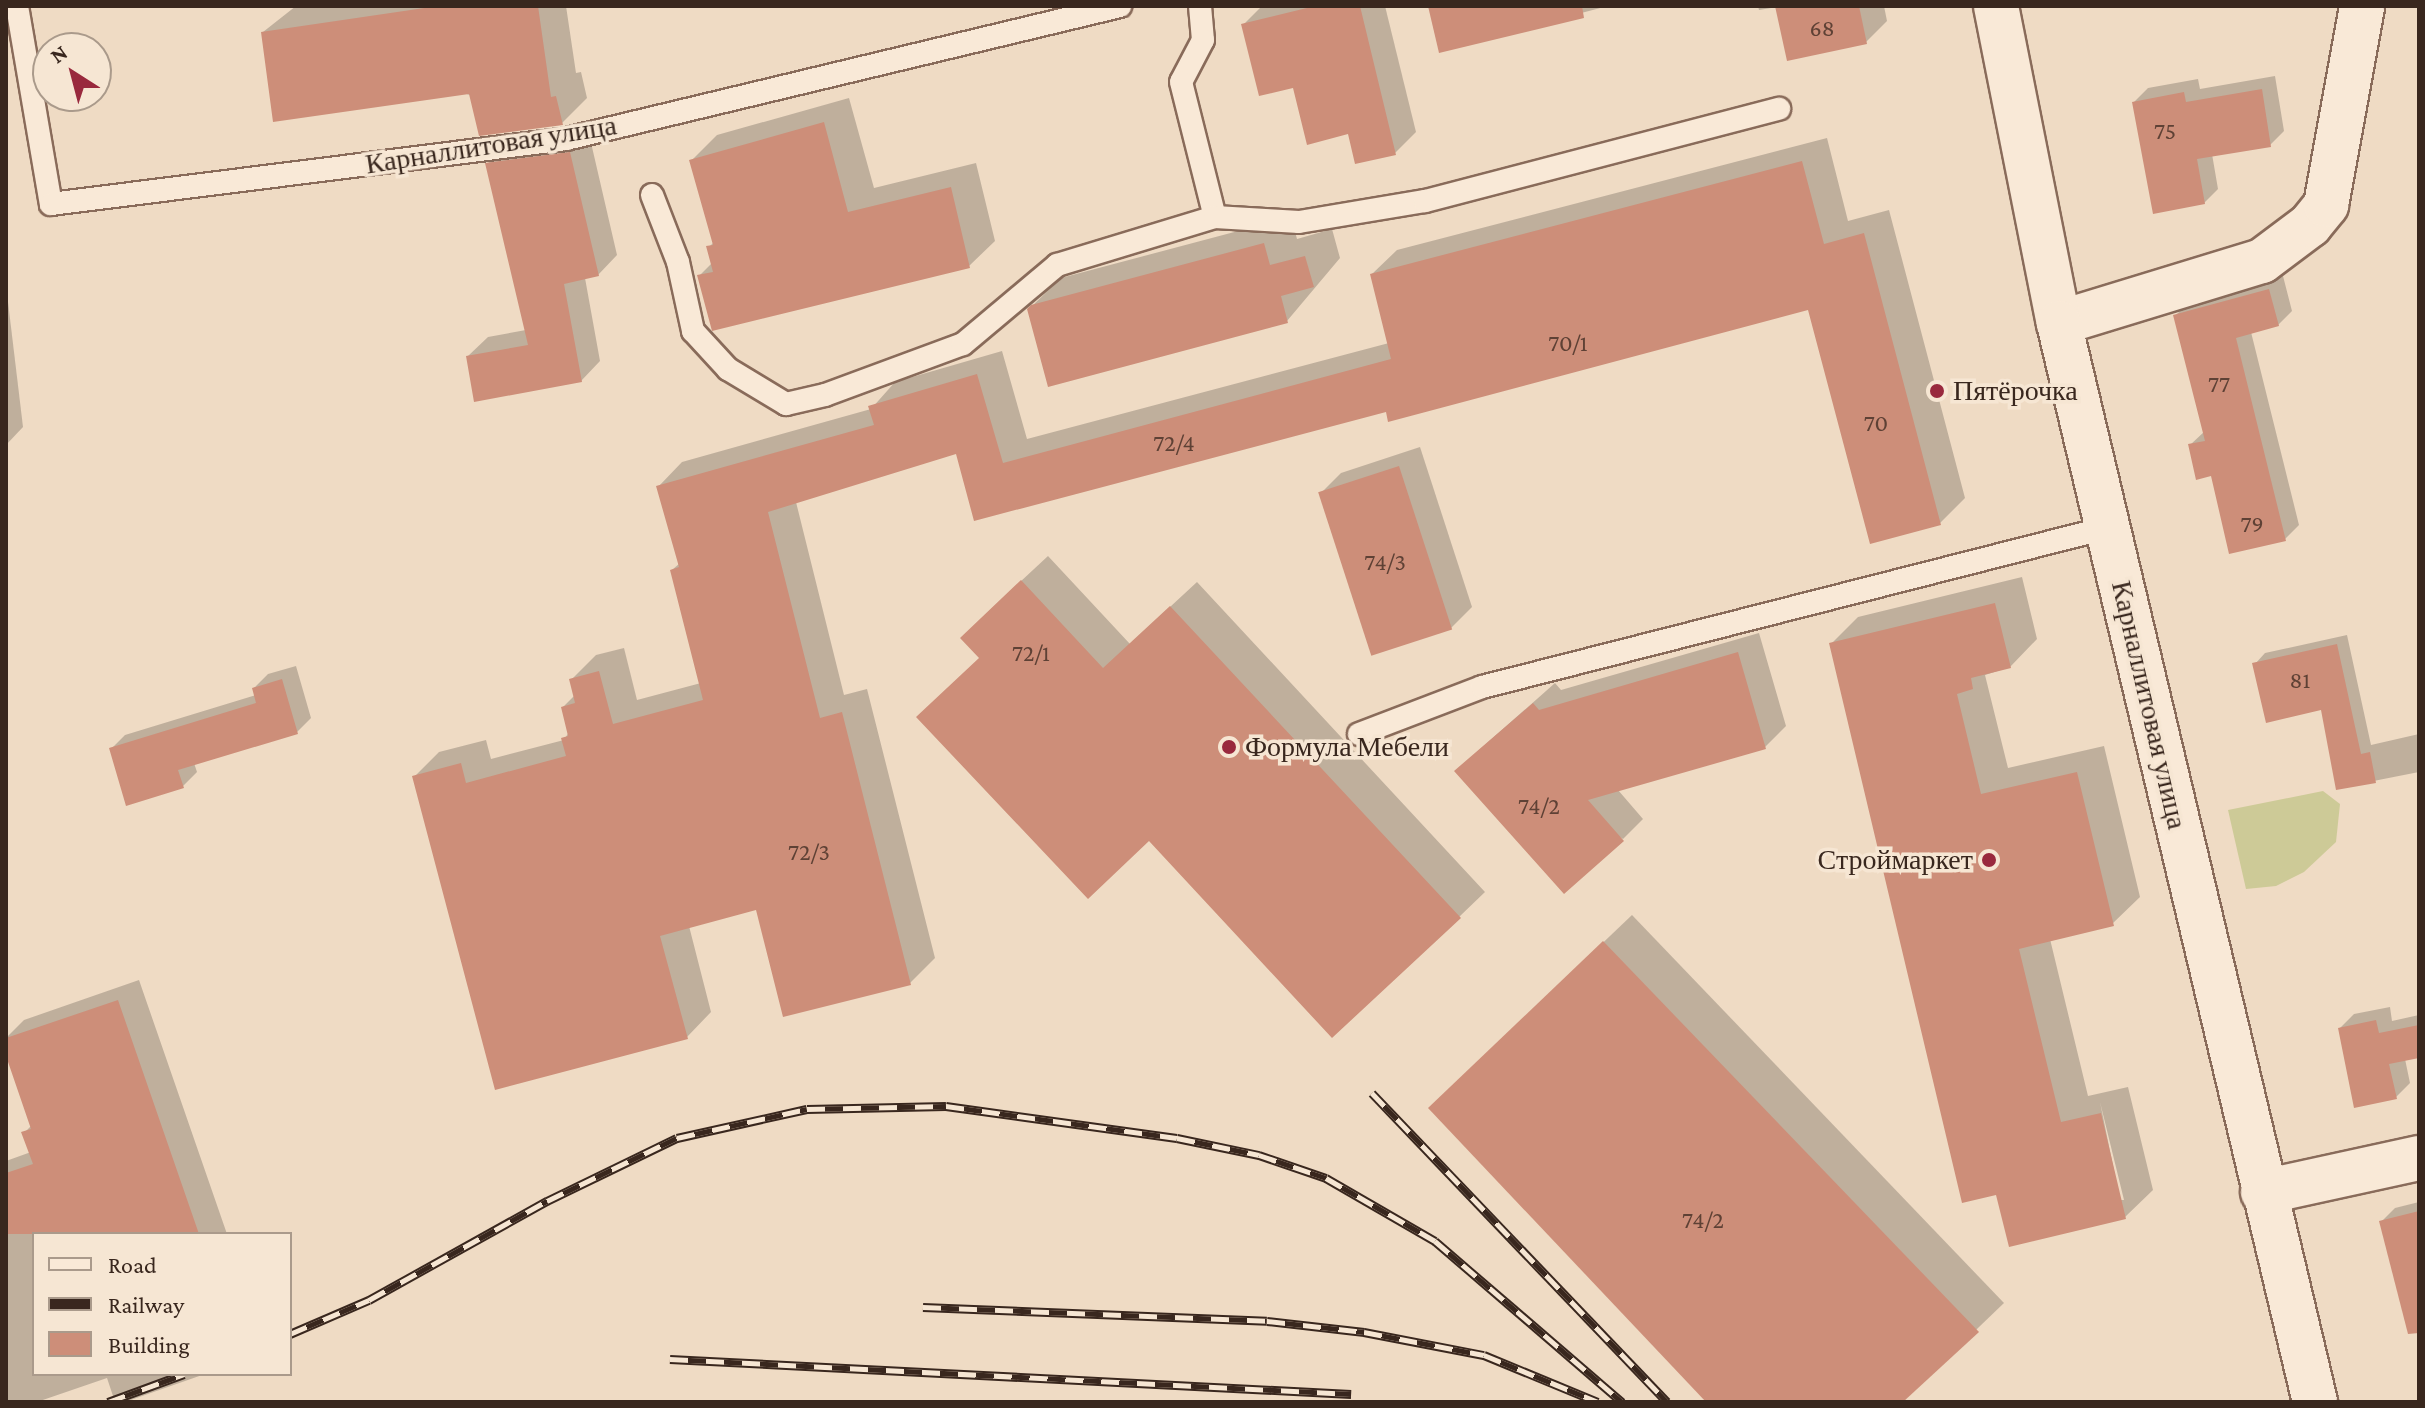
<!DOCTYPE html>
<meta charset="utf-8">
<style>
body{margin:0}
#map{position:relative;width:2425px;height:1408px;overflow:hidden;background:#efdbc4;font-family:"Crimson Pro",serif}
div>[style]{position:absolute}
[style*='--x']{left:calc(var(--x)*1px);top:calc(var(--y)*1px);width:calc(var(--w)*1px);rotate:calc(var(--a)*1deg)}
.green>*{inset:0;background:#cdca97}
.shadow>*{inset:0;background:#0003}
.building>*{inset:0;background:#cd8e79;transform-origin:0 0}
.roads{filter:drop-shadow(2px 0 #896b5a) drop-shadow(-2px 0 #896b5a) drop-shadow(0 2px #896b5a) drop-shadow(0 -2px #896b5a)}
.service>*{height:22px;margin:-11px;padding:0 11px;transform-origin:11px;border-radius:11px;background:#f9e9d7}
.minor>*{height:44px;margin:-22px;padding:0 22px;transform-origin:22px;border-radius:22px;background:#f9e9d7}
.tertiary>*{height:44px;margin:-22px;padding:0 22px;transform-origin:22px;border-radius:22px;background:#f9e9d7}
.rail>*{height:9px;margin-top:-4.5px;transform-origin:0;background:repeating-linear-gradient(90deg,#f6e6d3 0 18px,#39271e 0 36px);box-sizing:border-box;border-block:2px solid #39271e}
.dots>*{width:22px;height:22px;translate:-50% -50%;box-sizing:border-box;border:4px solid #f6e6d3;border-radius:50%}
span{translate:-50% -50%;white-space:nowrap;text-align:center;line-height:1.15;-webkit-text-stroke:7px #f6e6d3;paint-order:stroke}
.number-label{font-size:24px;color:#5e4135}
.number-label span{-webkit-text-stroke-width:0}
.street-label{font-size:28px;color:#39271e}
.poi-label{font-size:28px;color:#39271e}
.left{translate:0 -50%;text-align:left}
.right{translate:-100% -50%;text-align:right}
.frame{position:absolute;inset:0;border:8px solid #39271e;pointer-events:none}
.legend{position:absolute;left:32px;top:1232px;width:260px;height:144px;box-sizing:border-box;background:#f6e6d3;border:2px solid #aa9a8b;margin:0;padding:10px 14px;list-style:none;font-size:24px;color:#39271e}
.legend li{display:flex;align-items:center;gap:16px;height:40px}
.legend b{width:40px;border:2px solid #aa9a8b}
.north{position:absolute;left:32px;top:32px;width:80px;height:80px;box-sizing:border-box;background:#f6e6d3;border:2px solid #aa9a8b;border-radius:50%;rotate:324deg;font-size:22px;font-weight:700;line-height:32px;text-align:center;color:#39271e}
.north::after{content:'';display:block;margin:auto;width:28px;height:36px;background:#99293d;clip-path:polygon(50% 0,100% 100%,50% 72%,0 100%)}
</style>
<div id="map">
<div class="green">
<i style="clip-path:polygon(2323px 791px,2340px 804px,2336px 842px,2304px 872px,2276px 886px,2246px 889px,2228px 810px)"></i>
</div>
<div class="shadow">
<i style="clip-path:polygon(296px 6px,566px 6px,576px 73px,581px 72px,587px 98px,562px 123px,263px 32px)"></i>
<i style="clip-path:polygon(1262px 6px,1385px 6px,1416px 132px,1395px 153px,1349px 132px,1294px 86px,1244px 24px)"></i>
<i style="clip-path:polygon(1430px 6px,1608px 6px,1440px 50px)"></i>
<i style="clip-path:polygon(1758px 6px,1884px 6px,1887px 21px,1866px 42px,1777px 7px,1759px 10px)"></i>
<i style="clip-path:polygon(2275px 76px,2284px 131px,2270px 145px,2212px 154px,2218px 189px,2204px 203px,2134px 102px,2148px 88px,2198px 79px,2200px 89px)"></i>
<i style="clip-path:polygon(849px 98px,874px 188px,976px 163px,995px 241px,969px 266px,699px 276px,712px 263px,709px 247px,714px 242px,692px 160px,717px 135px)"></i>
<i style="clip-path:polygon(589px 134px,617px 255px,598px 275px,585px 278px,600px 361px,581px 381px,468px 356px,488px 337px,526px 330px,487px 164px,507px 145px)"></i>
<i style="clip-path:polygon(1827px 138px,1848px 221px,1889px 210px,1965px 498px,1940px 523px,1810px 308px,1387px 409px,975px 519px,957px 451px,796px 502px,844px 695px,867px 689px,935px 958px,910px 983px,757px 907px,689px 926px,711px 1012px,687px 1037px,414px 777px,439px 752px,486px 740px,491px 759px,564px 740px,569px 732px,563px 707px,575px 695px,571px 680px,596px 655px,624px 648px,637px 700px,701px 683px,672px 570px,680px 563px,658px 487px,682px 462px,871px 409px,895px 382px,1002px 351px,1027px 439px,1389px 343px,1372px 274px,1397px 250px)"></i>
<i style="clip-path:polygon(1291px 217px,1297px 239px,1332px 229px,1340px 258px,1287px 321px,1029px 309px,1061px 278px)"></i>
<i style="clip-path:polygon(2283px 276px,2292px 311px,2278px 325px,2251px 332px,2299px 525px,2285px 539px,2213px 474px,2190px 445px,2205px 431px,2175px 316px,2189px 302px)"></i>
<i style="clip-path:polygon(8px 302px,23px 427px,6px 445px,6px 302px)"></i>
<i style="clip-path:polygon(1420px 447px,1472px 607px,1451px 628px,1320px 494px,1341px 473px)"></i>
<i style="clip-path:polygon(1048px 556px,1130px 644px,1197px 582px,1485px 892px,1459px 917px,988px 612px)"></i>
<i style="clip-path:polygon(evenodd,2022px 577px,2037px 639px,2010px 667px,1985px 675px,2008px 768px,2104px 746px,2140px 897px,2112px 924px,2050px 939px,2088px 1096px,2128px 1087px,2153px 1190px,2125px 1217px,1998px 1192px,1831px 644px,1858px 617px,2022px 577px,2100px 1102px,2124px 1200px,2120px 1200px,2100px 1102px)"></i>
<i style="clip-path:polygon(1759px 633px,1786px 726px,1765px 747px,1618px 790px,1643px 819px,1623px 839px,1478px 751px,1555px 683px,1561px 690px)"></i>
<i style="clip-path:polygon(2347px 635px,2371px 745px,2419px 734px,2419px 772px,2338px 788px,2322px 708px,2255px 664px,2265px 653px)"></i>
<i style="clip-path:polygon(296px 666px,311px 718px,297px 732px,194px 763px,197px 772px,183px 786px,111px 749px,125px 735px,256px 695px,254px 688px,268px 674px)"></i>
<i style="clip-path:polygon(1632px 915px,2004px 1303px,1901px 1402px,1709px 1402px,1458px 1081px)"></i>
<i style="clip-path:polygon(139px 980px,227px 1234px,34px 1234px,34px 1374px,205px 1374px,125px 1402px,115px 1402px,107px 1378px,37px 1402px,6px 1402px,6px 1161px,31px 1152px,24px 1133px,32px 1125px,6px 1038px,24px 1020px)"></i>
<i style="clip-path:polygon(2390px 1007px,2392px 1021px,2419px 1015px,2419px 1056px,2405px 1059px,2410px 1083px,2396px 1097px,2340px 1028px,2354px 1014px)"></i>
<i style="clip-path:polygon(2419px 1202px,2419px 1313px,2381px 1222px,2395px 1208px)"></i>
</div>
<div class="building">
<i style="clip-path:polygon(438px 6px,538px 6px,551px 97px,556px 96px,563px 125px,479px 136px,469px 94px,273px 122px,261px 32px)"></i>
<i style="clip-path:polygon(1315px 6px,1360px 6px,1396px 155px,1355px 164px,1348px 134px,1307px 145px,1293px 88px,1259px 96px,1241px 24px)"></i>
<i style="clip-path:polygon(1428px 6px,1582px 6px,1584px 18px,1439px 53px)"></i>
<i style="clip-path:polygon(1775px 6px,1859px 6px,1867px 44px,1787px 61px)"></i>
<i style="clip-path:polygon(2262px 89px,2271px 147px,2197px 159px,2205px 204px,2153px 214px,2132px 102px,2184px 92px,2186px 102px)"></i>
<i style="clip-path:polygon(824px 122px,848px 212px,951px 187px,970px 268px,712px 331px,697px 275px,713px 272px,706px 246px,713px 245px,689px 160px)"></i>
<i style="clip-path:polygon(570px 152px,599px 276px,564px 284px,582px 382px,474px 402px,466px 356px,528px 345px,485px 163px)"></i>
<i style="clip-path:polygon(1802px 161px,1824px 244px,1864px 233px,1941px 525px,1870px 544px,1808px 310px,1388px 422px,1386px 412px,974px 521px,956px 454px,768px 512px,820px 718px,842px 712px,911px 985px,783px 1017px,756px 910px,660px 936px,688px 1039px,495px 1090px,412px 776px,461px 763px,466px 783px,566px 756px,561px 738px,568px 736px,561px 707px,575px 703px,569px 679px,599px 671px,613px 724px,703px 700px,670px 570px,679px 567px,656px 486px,874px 425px,868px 406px,977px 374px,1003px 463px,1391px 359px,1370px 274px)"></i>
<i style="clip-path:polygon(1264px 243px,1270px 265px,1305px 256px,1314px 287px,1281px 296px,1288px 323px,1048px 387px,1027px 309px,1031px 305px)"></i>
<i style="clip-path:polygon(2269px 289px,2279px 326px,2236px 338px,2286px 541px,2229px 554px,2211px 476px,2196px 480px,2188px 444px,2205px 441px,2173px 315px)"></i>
<i style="left:1399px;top:466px;width:172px;height:85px;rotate:72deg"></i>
<i style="clip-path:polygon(1021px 580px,1103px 668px,1170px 606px,1461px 918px,1332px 1038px,1149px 841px,1088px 899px,916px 717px,979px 658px,960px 638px)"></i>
<i style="clip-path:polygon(1995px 603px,2011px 668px,1971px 678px,1973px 689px,1957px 694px,1981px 794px,2077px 772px,2114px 926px,2019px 949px,2061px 1122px,2101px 1113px,2126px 1219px,2009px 1247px,1996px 1195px,1962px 1203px,1829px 643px)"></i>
<i style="clip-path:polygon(2337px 644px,2361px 754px,2370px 752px,2376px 783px,2336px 790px,2321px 710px,2266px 723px,2252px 663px)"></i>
<i style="clip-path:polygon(1738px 652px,1766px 749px,1588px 800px,1624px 841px,1564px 894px,1454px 771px,1533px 703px,1539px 710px)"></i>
<i style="clip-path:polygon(282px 679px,298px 734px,178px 770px,184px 788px,126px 806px,109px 748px,256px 703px,252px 688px)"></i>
<i style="clip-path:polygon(1603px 941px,1979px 1332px,1903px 1402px,1706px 1402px,1428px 1108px)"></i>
<i style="clip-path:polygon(118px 1000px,199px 1234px,6px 1234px,6px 1173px,33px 1164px,21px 1132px,31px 1129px,6px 1056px,6px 1038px)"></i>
<i style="clip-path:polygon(2376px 1020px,2379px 1033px,2419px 1025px,2419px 1058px,2389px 1064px,2397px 1099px,2354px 1108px,2338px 1028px)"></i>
<i style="clip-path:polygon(2419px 1211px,2419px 1333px,2408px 1334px,2379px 1221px)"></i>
</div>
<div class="roads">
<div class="service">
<i style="--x:17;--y:6;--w:201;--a:80.3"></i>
<i style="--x:51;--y:204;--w:519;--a:-7.19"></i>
<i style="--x:566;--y:139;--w:570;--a:-13.5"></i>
<i style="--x:1200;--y:6;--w:34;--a:85"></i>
<i style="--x:1203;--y:40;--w:47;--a:117.6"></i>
<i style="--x:1181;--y:82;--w:139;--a:75.9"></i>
<i style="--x:652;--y:195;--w:72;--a:68.8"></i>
<i style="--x:678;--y:262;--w:71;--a:77.7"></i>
<i style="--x:693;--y:331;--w:52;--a:47.4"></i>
<i style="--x:728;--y:369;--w:68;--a:31.1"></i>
<i style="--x:786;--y:404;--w:40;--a:-13"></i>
<i style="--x:825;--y:395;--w:147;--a:-20.3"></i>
<i style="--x:963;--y:344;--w:123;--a:-40"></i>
<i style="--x:1057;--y:265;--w:165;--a:-16.9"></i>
<i style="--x:1215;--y:217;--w:84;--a:3.4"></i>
<i style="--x:1299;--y:222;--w:128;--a:-9.5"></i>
<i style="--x:1425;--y:201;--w:366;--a:-14.6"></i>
<i style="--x:1359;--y:734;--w:132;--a:-20.9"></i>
<i style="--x:1482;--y:687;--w:644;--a:-14.3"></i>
</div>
<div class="minor">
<i style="--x:2059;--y:323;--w:212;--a:-17"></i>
<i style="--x:2262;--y:261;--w:60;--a:-36.9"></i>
<i style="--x:2310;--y:225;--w:26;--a:-51"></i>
<i style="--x:2326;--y:205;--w:202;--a:-79.7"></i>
<i style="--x:2263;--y:1192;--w:160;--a:-12.3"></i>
</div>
<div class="tertiary">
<i style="--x:1996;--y:6;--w:323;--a:78.8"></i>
<i style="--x:2059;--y:323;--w:1109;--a:76.65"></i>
</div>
</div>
<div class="rail">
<i style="--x:1372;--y:1093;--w:427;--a:46.3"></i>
<i style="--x:923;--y:1307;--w:344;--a:2.3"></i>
<i style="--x:1267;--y:1321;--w:98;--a:6.5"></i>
<i style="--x:1364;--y:1332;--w:122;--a:10.9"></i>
<i style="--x:1484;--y:1355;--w:123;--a:22.4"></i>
<i style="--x:290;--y:1334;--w:86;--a:-23.3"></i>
<i style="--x:369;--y:1300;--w:204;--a:-29.1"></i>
<i style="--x:547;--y:1201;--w:144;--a:-25.9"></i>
<i style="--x:677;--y:1138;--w:133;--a:-12.6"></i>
<i style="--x:807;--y:1109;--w:139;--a:-1.2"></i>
<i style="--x:946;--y:1106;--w:233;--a:7.9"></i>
<i style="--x:1177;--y:1138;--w:84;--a:11.7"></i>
<i style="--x:1259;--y:1155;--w:71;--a:18.9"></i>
<i style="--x:1326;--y:1178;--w:126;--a:30"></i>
<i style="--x:1435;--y:1241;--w:247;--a:40.7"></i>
<i style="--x:670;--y:1359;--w:682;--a:2.94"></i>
<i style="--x:108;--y:1402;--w:81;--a:-20.2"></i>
</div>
<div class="dots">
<i style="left:1937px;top:391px;background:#99293d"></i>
<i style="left:1229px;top:747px;background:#99293d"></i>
<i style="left:1989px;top:860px;background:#99293d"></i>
</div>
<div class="number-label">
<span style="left:1822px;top:28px">68</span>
<span style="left:2165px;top:131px">75</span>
<span style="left:1568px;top:343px">70/1</span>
<span style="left:2219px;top:384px">77</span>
<span style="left:1876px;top:423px">70</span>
<span style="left:1174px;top:443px">72/4</span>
<span style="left:2252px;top:524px">79</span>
<span style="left:1385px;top:562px">74/3</span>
<span style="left:1031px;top:653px">72/1</span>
<span style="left:2300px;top:680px">81</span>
<span style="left:1539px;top:806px">74/2</span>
<span style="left:809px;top:852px">72/3</span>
<span style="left:1703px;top:1220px">74/2</span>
</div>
<div class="street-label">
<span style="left:491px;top:145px;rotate:-9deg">Карналлитовая улица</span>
<span style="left:2149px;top:705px;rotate:77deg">Карналлитовая улица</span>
</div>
<div class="poi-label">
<span class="left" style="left:1953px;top:391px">Пятёрочка</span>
<span class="left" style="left:1245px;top:747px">Формула Мебели</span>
<span class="right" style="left:1973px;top:860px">Строймаркет</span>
</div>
<div class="frame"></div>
<ul class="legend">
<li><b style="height:10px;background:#f9e9d7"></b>Road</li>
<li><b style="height:10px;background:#39271e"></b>Railway</li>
<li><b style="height:22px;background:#cd8e79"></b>Building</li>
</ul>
<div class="north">N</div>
</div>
